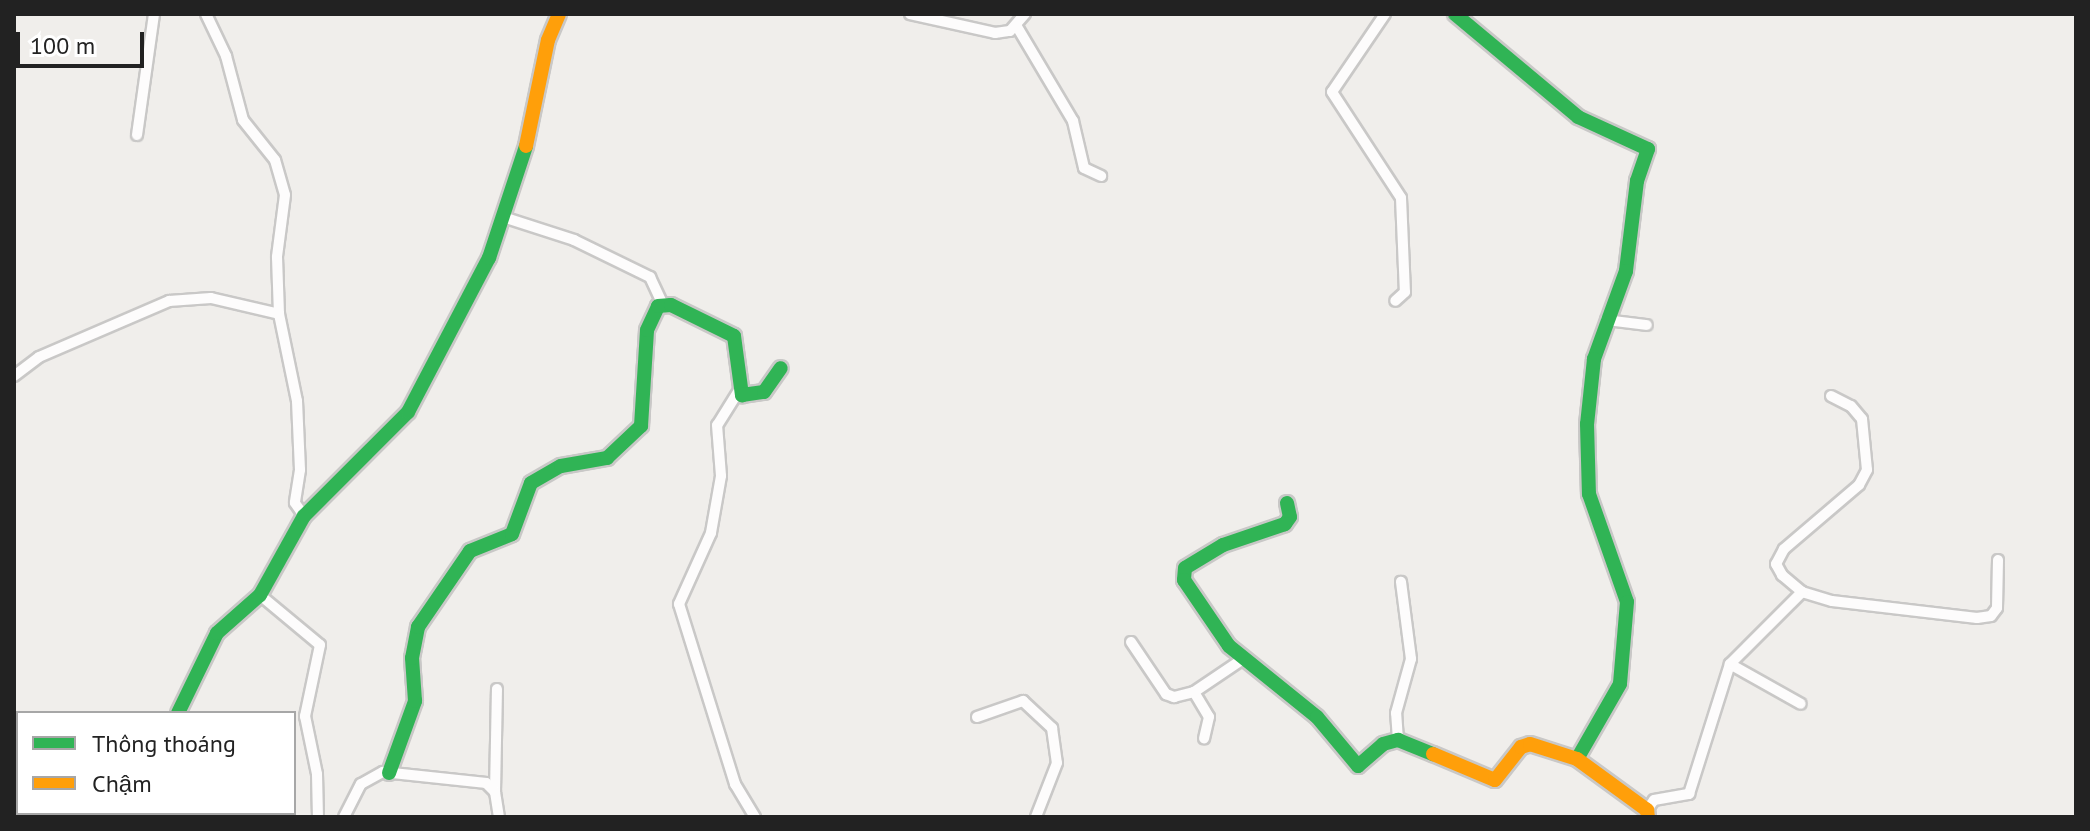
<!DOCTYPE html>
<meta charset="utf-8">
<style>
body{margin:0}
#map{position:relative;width:2090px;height:831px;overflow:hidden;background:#f0eeeb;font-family:"PT Sans",sans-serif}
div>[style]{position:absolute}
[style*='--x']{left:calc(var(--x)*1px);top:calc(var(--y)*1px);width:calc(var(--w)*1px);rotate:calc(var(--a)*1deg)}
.roads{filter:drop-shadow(2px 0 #c9c8c7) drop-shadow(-2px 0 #c9c8c7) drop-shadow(0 2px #c9c8c7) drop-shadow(0 -2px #c9c8c7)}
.street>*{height:10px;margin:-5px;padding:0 5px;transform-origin:5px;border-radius:5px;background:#fdfcfc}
.fast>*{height:14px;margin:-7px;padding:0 7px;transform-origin:7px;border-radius:7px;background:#30b455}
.slow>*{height:14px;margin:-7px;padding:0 7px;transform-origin:7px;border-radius:7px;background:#ff9f0a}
span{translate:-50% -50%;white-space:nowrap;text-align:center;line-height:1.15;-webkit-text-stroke:6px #fff;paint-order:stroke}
.frame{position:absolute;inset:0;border:16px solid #222;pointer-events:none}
.legend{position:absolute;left:16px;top:711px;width:280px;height:104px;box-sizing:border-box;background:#fff;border:2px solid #a7a7a7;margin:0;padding:10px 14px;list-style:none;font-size:24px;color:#222}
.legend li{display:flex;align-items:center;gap:16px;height:40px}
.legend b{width:40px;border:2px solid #a7a7a7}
.scale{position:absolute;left:16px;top:32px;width:128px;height:36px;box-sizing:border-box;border:4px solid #222;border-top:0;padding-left:10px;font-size:24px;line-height:28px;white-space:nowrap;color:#222;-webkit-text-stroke:6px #fff;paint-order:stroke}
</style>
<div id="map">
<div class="roads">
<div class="street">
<i style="--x:206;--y:14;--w:47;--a:64.5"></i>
<i style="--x:226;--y:56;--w:66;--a:75.1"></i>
<i style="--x:243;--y:120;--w:51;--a:51.3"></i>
<i style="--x:275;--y:160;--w:36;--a:74"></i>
<i style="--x:285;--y:195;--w:63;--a:97.4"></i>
<i style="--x:277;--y:257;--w:57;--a:88"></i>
<i style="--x:279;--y:314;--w:89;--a:78.3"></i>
<i style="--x:297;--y:401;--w:69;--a:87.5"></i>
<i style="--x:300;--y:470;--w:33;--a:99"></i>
<i style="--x:295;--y:503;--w:16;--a:55"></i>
<i style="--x:910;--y:14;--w:87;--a:12.6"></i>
<i style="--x:995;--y:33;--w:15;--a:-8"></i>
<i style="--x:1010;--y:31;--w:23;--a:-49"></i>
<i style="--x:1385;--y:14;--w:94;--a:124.2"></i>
<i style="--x:1332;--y:92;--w:126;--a:56.9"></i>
<i style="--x:1401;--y:198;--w:94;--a:87.6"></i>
<i style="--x:1405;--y:292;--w:13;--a:138"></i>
<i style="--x:1016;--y:25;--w:112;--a:59.3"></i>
<i style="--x:1073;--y:121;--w:48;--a:76.8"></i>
<i style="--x:1084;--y:168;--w:19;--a:25"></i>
<i style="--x:137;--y:135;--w:122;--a:-82"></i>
<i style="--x:503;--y:217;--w:75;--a:17.9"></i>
<i style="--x:574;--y:240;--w:85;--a:26"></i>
<i style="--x:650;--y:277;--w:31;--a:65"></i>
<i style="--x:1606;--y:320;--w:41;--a:7"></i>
<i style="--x:14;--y:376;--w:31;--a:-37"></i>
<i style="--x:39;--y:357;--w:142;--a:-23.3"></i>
<i style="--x:169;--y:301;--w:42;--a:-4.1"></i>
<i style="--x:211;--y:298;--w:70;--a:13.2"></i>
<i style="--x:738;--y:392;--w:39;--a:122"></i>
<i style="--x:717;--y:425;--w:51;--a:85.5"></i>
<i style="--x:721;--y:476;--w:58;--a:100"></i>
<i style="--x:711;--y:533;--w:78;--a:114.3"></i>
<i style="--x:679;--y:604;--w:189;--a:72.7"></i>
<i style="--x:735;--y:784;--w:39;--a:59"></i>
<i style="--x:1831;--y:396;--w:22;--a:27"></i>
<i style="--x:1851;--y:406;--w:17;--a:50"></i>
<i style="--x:1862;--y:419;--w:51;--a:84.4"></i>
<i style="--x:1867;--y:470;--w:17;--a:118"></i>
<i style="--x:1859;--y:485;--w:99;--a:139.5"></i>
<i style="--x:1784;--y:549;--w:17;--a:118"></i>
<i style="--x:1776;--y:564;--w:13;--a:61"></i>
<i style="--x:1782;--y:575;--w:26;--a:40"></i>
<i style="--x:1802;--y:592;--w:31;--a:17"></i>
<i style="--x:1832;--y:601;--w:146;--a:6.7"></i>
<i style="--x:1977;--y:618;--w:14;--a:-8"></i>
<i style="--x:1991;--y:616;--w:10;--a:-53"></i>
<i style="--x:1997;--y:608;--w:48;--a:-88.8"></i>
<i style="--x:260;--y:595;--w:78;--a:39.8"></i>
<i style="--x:320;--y:645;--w:73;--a:101.9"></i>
<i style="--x:305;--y:716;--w:59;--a:78.3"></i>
<i style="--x:317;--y:774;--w:43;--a:88.7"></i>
<i style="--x:1131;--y:642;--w:63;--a:56.1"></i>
<i style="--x:1166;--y:694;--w:9;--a:21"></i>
<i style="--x:1174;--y:697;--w:21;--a:-14"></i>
<i style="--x:1194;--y:692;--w:59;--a:-34"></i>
<i style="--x:1730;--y:664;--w:81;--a:29.4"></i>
<i style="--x:1194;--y:692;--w:29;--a:59"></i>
<i style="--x:1209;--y:717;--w:22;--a:103"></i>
<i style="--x:977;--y:717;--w:49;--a:-19.2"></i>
<i style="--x:1023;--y:701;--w:40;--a:43"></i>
<i style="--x:1052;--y:728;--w:35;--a:82"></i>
<i style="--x:1057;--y:763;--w:58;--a:111.3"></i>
<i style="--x:1398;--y:740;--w:27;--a:-94"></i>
<i style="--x:1396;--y:713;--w:56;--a:-74.5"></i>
<i style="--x:1411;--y:659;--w:78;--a:-97.4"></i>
<i style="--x:495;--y:792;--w:103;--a:-88.9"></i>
<i style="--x:1647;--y:810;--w:12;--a:-55"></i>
<i style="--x:1654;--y:800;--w:36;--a:-10"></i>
<i style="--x:1689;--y:794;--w:136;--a:-72.5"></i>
<i style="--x:1730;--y:664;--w:102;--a:-45"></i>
<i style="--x:112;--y:817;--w:6;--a:-45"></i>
<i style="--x:344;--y:817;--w:37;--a:-63"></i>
<i style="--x:361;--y:784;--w:25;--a:-29"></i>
<i style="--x:383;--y:772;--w:104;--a:6.1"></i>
<i style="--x:486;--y:783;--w:13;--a:45"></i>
<i style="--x:495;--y:792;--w:25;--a:81"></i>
</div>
<div class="fast">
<i style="--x:1455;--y:14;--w:160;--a:39.9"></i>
<i style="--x:1578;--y:117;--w:77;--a:24.6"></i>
<i style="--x:1648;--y:149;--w:34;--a:109"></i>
<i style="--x:1637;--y:181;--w:91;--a:97"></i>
<i style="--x:1626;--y:271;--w:94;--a:110"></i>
<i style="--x:1594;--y:359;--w:65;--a:96.1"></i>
<i style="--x:1587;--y:424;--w:70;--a:88.4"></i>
<i style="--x:1589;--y:494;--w:114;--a:70.6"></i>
<i style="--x:1627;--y:602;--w:82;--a:94.9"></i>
<i style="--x:1620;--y:684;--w:86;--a:119.8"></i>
<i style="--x:1287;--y:503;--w:14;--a:78"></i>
<i style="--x:1290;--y:517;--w:9;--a:126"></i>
<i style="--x:1285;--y:524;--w:65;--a:161.3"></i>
<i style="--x:1223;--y:545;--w:44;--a:148.8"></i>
<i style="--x:1185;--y:568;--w:12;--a:95"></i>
<i style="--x:1184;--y:580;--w:80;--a:55.7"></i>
<i style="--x:1229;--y:646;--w:113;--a:38.9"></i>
<i style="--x:1317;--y:717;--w:64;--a:50.1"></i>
<i style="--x:1358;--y:766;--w:33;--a:-41"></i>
<i style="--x:1383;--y:744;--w:16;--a:-15"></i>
<i style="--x:1398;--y:740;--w:38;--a:22"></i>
<i style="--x:178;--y:713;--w:89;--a:-64"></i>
<i style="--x:217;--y:633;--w:57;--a:-41.5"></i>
<i style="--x:260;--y:595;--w:90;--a:-60.9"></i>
<i style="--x:304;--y:516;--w:147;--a:-45"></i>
<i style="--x:408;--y:412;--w:174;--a:-62.3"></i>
<i style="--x:489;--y:258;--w:118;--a:-71.7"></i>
<i style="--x:389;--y:773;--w:77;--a:-70.1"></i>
<i style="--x:415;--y:701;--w:43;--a:-94"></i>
<i style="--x:412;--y:658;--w:32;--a:-79"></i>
<i style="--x:418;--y:627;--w:92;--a:-55.6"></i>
<i style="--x:470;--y:551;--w:45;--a:-22"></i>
<i style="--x:512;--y:534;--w:54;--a:-69.6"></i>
<i style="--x:531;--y:483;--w:34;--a:-30"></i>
<i style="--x:561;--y:466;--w:47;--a:-9.9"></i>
<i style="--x:607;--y:458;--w:47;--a:-43.3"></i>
<i style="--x:641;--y:426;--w:96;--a:-86.4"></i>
<i style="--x:647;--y:330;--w:26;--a:-65"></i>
<i style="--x:658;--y:306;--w:13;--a:-4"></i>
<i style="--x:671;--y:305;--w:70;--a:26.2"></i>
<i style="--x:734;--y:336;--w:60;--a:82.3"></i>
<i style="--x:742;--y:395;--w:22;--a:-8"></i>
<i style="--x:764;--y:392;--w:29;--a:-55"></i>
</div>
<div class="slow">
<i style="--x:526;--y:146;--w:108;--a:-78.3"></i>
<i style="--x:548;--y:40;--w:28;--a:-67"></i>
<i style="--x:1433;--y:754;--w:67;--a:22.8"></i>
<i style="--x:1495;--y:780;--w:42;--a:-51.8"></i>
<i style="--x:1521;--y:747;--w:9;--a:-18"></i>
<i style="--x:1530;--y:744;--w:49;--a:17.7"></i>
<i style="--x:1577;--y:759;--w:87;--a:36.1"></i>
<i style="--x:1647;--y:810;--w:7;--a:82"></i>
</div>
</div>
<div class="frame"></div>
<ul class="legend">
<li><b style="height:10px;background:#30b455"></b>Thông thoáng</li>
<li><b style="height:10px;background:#ff9f0a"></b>Chậm</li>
</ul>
<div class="scale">100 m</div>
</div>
